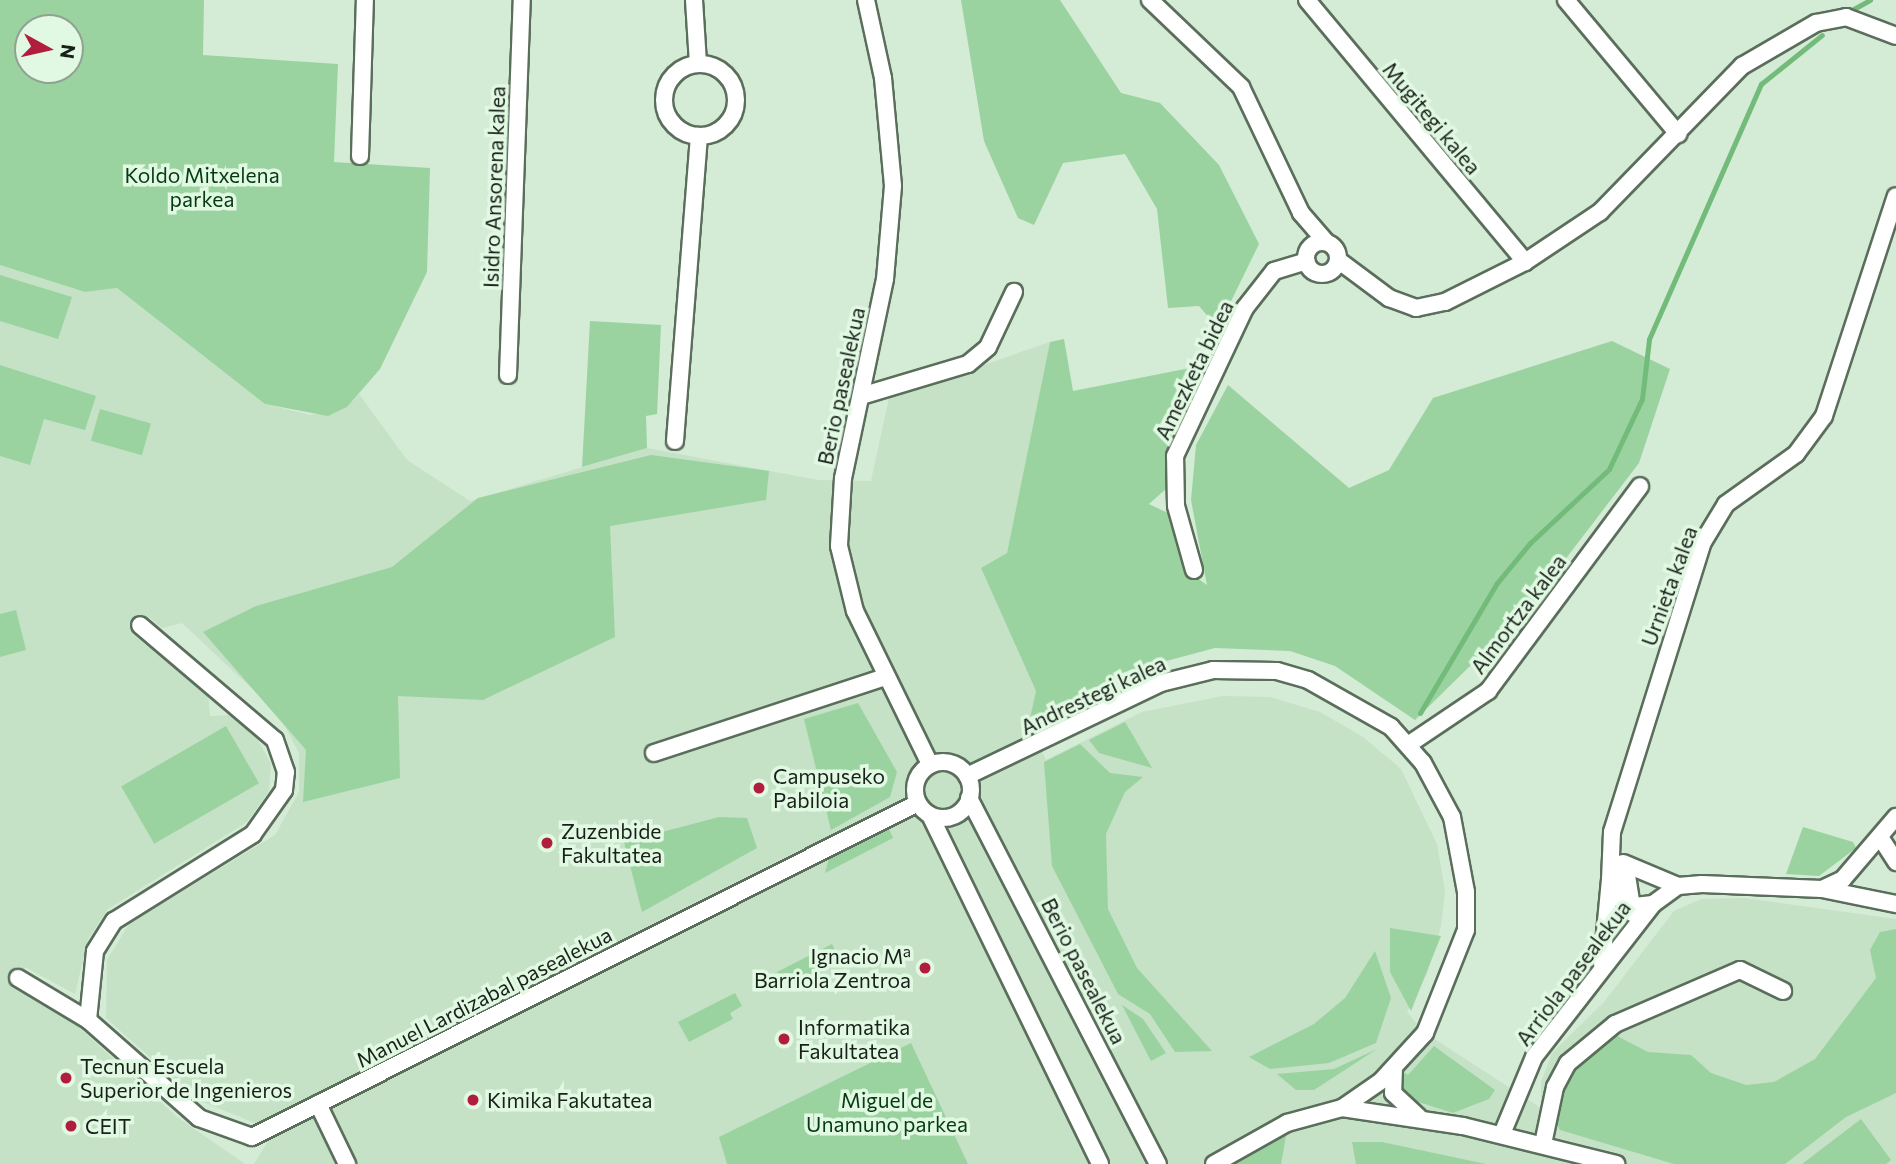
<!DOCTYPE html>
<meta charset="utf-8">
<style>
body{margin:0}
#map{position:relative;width:1896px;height:1164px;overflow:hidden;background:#d4ebd5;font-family:Commissioner,sans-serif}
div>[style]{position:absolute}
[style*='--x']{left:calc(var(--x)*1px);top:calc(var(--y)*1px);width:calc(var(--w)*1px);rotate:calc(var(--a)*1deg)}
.built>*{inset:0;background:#c5e1c6}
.green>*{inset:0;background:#9bd3a0;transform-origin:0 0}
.stream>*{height:5px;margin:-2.5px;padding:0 2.5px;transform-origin:2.5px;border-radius:2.5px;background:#73bb7b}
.roads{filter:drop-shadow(2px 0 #5a6e5b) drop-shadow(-2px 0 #5a6e5b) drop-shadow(0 2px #5a6e5b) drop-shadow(0 -2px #5a6e5b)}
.street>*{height:16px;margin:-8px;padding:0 8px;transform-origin:8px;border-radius:8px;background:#fff}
.street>.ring{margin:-8px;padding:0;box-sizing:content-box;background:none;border:16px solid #fff;border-radius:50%}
.dots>*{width:19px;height:19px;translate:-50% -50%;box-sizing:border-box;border:4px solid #e1f8e2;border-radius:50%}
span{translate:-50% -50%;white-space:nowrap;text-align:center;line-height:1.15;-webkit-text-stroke:7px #e1f8e2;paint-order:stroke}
.street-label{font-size:21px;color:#182119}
.park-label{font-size:21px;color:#053b12}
.poi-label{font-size:21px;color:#182119}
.left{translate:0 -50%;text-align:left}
.right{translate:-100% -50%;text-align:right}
.north{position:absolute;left:14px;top:14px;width:70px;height:70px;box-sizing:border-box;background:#e1f8e2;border:2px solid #91a292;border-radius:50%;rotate:98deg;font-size:19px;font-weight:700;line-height:28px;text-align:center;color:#182119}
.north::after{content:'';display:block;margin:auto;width:24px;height:32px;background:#b11e3d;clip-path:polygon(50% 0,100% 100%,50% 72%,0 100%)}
</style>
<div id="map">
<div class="built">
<i style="clip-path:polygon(0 265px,85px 292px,117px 288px,265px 404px,310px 415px,347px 407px,359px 394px,407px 460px,470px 501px,647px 448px,818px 480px,871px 481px,889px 398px,1050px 342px,1007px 553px,981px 568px,1036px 691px,1029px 722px,1046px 760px,1142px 712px,1223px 696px,1270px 697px,1320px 712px,1363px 737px,1401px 769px,1437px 844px,1445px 891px,1441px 926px,1427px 974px,1407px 1012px,1425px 1033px,1541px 1108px,1541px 1082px,1552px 1053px,1604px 1002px,1674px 911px,1701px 899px,1744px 898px,1896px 919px,1896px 1164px,254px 1164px,267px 1143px,255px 1123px,198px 1100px,106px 1018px,107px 960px,129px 924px,275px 835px,299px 792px,299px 753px,278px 713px,182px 623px,162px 628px,149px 617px,132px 634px,208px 694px,210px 716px,234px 715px,255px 735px,271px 764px,269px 791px,247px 822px,108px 909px,88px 939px,75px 994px,25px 967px,13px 988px,73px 1022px,177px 1117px,245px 1164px,0 1164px)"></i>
</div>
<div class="green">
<i style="clip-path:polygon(evenodd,0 0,204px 0,203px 55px,338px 64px,334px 162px,430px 168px,427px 272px,380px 369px,347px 407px,328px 416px,265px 404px,117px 288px,85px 292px,0 265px,0 0,70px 28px,70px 70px,28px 70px,28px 28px,70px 28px)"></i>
<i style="clip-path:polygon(961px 0,1060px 0,1121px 93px,1160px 103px,1219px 165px,1259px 244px,1218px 328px,1199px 306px,1168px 308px,1157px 209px,1125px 154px,1063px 163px,1034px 225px,1018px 218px,984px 141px)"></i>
<i style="clip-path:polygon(0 275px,72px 297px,58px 339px,0 321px)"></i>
<i style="clip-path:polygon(590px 321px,661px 325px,657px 414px,646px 416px,647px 448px,582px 467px)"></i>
<i style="clip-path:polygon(1064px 339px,1073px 391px,1190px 368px,1168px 449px,1167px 488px,1149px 504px,1174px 516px,1187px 571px,1207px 585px,1191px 500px,1196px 445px,1228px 385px,1349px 488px,1389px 470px,1433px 398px,1612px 341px,1670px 369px,1639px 463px,1525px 612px,1415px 720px,1335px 666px,1290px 651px,1215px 648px,1125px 672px,1029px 722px,1036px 691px,981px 568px,1007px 553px,1050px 342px)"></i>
<i style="clip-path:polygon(0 365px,96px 396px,85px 430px,44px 419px,30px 465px,0 456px)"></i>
<i style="left:100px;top:409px;width:53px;height:33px;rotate:16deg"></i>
<i style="clip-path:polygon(651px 455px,769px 471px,766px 500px,610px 526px,615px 637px,483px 700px,398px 696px,400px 778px,303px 802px,306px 750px,203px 632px,256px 606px,392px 567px,478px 498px)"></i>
<i style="clip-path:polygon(16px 610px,26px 650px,0 657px,0 614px)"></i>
<i style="clip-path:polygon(858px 703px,897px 772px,890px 797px,831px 830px,804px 719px)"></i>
<i style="clip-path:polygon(1125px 722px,1131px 732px,1152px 768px,1099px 753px,1089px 740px)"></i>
<i style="left:226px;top:726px;width:66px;height:121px;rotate:60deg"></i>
<i style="clip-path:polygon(1080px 744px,1110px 773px,1143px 777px,1125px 792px,1106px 834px,1108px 909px,1137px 968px,1212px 1051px,1175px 1052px,1150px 1014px,1118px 994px,1052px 866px,1044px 762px)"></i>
<i style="clip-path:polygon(719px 817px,747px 818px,757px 848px,642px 912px,624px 842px)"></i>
<i style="clip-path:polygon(1803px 827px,1853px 842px,1856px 848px,1819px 876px,1786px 874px)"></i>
<i style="clip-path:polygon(889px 829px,893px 838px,825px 873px,829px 858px)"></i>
<i style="clip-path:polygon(1390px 928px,1441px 936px,1411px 1011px,1390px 972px)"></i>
<i style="clip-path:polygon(1896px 929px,1896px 1093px,1846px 1117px,1785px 1164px,1674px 1164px,1560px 1130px,1546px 1104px,1562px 1063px,1598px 1026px,1648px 1052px,1691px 1055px,1711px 1073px,1746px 1085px,1774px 1082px,1815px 1059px,1876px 978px,1870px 950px,1880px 932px)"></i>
<i style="clip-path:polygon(832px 944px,841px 962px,801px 983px,797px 977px,784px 984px,777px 972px)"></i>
<i style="clip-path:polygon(1375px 951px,1391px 998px,1376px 1043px,1329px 1063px,1270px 1069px,1249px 1057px,1314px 1024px,1345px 998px)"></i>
<i style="clip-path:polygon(735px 993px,742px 1006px,730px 1013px,733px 1019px,689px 1042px,678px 1022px)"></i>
<i style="clip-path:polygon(1122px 1005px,1143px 1019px,1166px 1053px,1151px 1061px)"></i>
<i style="clip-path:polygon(911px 1043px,968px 1164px,727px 1164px,719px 1137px)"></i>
<i style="clip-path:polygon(1434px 1046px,1495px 1090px,1489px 1099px,1453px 1113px,1403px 1097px,1402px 1071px,1408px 1075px)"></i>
<i style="clip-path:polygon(1377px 1049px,1314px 1090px,1296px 1090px,1277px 1074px,1334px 1069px)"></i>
<i style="clip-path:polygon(1861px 1119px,1891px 1160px,1886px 1164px,1802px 1164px)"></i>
<i style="clip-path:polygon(1287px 1130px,1281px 1164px,1224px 1164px)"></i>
<i style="clip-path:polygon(1352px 1142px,1382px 1142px,1486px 1164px,1356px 1164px)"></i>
</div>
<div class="stream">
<i style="--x:1850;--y:11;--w:23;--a:-29"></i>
<i style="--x:1420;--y:713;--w:151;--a:-59.4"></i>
<i style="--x:1497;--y:583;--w:52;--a:-50.5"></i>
<i style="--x:1530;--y:543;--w:108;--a:-43.1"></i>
<i style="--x:1609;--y:469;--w:77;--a:-64.8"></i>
<i style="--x:1642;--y:399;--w:60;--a:-83.3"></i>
<i style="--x:1649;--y:339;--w:279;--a:-66.3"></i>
<i style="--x:1761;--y:84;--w:78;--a:-38.8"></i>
</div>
<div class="roads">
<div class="street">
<i style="--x:694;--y:0;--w:64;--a:86.4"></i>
<i style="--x:866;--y:0;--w:80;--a:77.7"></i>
<i style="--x:883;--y:78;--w:108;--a:84.7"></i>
<i style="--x:893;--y:186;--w:93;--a:94.9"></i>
<i style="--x:885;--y:279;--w:203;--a:101.9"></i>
<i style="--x:843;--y:478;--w:68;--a:93.4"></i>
<i style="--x:839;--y:546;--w:67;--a:76.2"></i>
<i style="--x:855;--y:611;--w:170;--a:63.9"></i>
<i style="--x:1150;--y:0;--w:126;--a:43.7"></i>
<i style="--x:1241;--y:87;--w:140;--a:64.5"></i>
<i style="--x:1301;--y:213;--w:38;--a:49"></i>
<i style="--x:1307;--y:0;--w:341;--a:50.2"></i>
<i style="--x:1566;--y:0;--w:175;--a:50.1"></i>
<i class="ring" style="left:664px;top:64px;width:56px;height:56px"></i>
<i style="--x:360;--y:156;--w:156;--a:-88.2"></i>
<i class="ring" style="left:1306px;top:242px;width:16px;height:16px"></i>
<i style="--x:1338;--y:260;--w:64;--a:36.7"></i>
<i style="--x:1389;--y:298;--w:29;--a:20"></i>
<i style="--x:1416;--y:308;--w:30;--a:-12"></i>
<i style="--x:1445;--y:302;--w:89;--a:-26.6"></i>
<i style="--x:1525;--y:262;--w:90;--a:-33.7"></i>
<i style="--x:1600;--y:212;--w:204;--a:-45.8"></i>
<i style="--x:1742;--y:66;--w:86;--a:-30.2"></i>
<i style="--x:1816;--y:23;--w:31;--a:-11"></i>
<i style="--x:1846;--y:17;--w:53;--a:20.8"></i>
<i style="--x:508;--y:375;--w:375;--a:-87.9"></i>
<i style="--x:861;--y:396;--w:112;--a:-16.7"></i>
<i style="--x:968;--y:364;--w:26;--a:-40"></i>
<i style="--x:988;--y:347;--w:61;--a:-64.7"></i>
<i style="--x:675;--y:441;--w:306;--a:-85.5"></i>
<i style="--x:1194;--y:570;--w:66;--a:-105.7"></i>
<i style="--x:1176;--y:506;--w:50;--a:-91.1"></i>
<i style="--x:1175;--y:456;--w:164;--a:-64.7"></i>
<i style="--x:1245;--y:308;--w:47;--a:-51.9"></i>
<i style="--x:1274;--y:271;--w:34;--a:-17"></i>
<i style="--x:1408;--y:745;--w:97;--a:-34"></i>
<i style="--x:1488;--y:691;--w:255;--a:-53.4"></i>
<i style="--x:654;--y:753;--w:243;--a:-18.2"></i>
<i class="ring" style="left:915px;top:762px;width:40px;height:40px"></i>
<i style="--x:967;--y:776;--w:215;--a:-25.6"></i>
<i style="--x:1161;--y:683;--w:54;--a:-14"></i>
<i style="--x:1213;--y:670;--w:64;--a:0.9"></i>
<i style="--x:1277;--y:671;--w:32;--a:16"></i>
<i style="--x:1308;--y:680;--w:95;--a:29.5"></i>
<i style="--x:1391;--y:727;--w:48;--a:48.4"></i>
<i style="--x:1423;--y:763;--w:61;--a:61.8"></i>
<i style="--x:1452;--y:817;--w:76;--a:79.4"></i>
<i style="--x:1466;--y:892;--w:38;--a:90"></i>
<i style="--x:1466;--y:930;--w:111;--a:111.7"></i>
<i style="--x:1425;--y:1033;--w:65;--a:132.5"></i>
<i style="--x:1381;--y:1081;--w:47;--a:145.3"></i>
<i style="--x:969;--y:798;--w:412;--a:62.7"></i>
<i style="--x:930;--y:815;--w:388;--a:64"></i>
<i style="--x:1880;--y:837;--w:30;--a:57"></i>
<i style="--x:1623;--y:863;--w:60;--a:22.7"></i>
<i style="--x:1822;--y:889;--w:76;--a:11.5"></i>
<i style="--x:1653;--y:904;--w:19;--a:174"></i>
<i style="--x:1634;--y:906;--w:16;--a:-153"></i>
<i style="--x:1620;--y:899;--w:21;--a:-118"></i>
<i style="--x:1610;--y:880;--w:48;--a:-87.6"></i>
<i style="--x:1612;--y:832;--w:304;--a:-72.6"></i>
<i style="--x:1703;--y:542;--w:44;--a:-58.8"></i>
<i style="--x:1726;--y:504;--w:86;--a:-35.5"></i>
<i style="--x:1796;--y:454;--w:47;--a:-53.6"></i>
<i style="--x:1824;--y:416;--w:231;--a:-71.9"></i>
<i style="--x:1602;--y:964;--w:84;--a:-84.6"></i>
<i style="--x:1610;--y:880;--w:19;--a:-35"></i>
<i style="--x:1626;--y:869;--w:45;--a:81"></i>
<i style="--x:18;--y:978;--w:82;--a:31"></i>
<i style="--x:88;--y:1020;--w:148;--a:41.4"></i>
<i style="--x:199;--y:1118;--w:56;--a:19.7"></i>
<i style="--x:252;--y:1137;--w:745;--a:-26.63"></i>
<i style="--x:88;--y:1020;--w:69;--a:-84.2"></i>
<i style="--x:95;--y:951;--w:36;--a:-58"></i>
<i style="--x:114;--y:921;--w:164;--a:-32"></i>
<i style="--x:253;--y:834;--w:54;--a:-54.8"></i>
<i style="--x:284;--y:790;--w:18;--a:-84"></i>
<i style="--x:286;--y:772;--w:34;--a:-109"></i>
<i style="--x:275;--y:740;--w:177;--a:-139.6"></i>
<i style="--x:1394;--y:1068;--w:25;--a:92"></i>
<i style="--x:1393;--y:1093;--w:35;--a:43"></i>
<i style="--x:318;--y:1104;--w:67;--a:64.2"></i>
<i style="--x:1502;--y:1134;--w:83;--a:-67.4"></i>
<i style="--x:1534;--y:1057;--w:194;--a:-52.1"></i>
<i style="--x:1653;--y:904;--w:31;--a:-36"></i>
<i style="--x:1678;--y:886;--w:24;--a:-5"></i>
<i style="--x:1702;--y:884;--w:120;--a:2.4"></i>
<i style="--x:1822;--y:889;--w:23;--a:-25"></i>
<i style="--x:1843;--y:879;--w:82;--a:-49.5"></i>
<i style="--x:1543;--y:1144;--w:58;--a:-78.1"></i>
<i style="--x:1555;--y:1087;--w:27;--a:-62"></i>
<i style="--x:1568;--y:1063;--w:61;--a:-39.7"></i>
<i style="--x:1615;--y:1024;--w:136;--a:-23.4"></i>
<i style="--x:1740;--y:970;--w:48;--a:26"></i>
<i style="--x:1214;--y:1164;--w:84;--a:-29.3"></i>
<i style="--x:1287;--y:1123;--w:57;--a:-15.3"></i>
<i style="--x:1342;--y:1108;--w:122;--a:8.5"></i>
<i style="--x:1463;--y:1126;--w:158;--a:13.9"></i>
</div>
</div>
<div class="dots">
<i style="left:759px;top:788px;background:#b11e3d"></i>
<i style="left:547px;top:843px;background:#b11e3d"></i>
<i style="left:925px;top:968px;background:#b11e3d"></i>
<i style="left:784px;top:1039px;background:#b11e3d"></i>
<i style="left:66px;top:1078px;background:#b11e3d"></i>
<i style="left:473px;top:1100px;background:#b11e3d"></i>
<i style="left:71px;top:1126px;background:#b11e3d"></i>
</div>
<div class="street-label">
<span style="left:1432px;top:118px;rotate:50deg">Mugitegi kalea</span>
<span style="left:494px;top:187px;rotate:-88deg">Isidro Ansorena kalea</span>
<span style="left:1194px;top:370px;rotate:-64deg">Amezketa bidea</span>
<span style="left:841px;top:386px;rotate:-78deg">Berio pasealekua</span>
<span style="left:1669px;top:586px;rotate:-70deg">Urnieta kalea</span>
<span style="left:1518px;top:614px;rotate:-53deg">Almortza kalea</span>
<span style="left:1093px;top:695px;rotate:-25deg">Andrestegi kalea</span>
<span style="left:1084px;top:971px;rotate:63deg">Berio pasealekua</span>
<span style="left:1573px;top:973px;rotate:-53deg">Arriola pasealekua</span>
<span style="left:484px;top:997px;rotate:-27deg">Manuel Lardizabal pasealekua</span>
</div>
<div class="park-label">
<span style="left:202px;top:187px">Koldo Mitxelena<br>parkea</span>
<span style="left:887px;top:1112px">Miguel de<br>Unamuno parkea</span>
</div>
<div class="poi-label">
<span class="left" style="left:773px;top:788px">Campuseko<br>Pabiloia</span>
<span class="left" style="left:561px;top:843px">Zuzenbide<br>Fakultatea</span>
<span class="right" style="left:911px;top:968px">Ignacio Mª<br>Barriola Zentroa</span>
<span class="left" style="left:798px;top:1039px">Informatika<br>Fakultatea</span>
<span class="left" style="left:80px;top:1078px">Tecnun Escuela<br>Superior de Ingenieros</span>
<span class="left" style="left:487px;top:1100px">Kimika Fakutatea</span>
<span class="left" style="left:85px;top:1126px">CEIT</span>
</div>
<div class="north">N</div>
</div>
